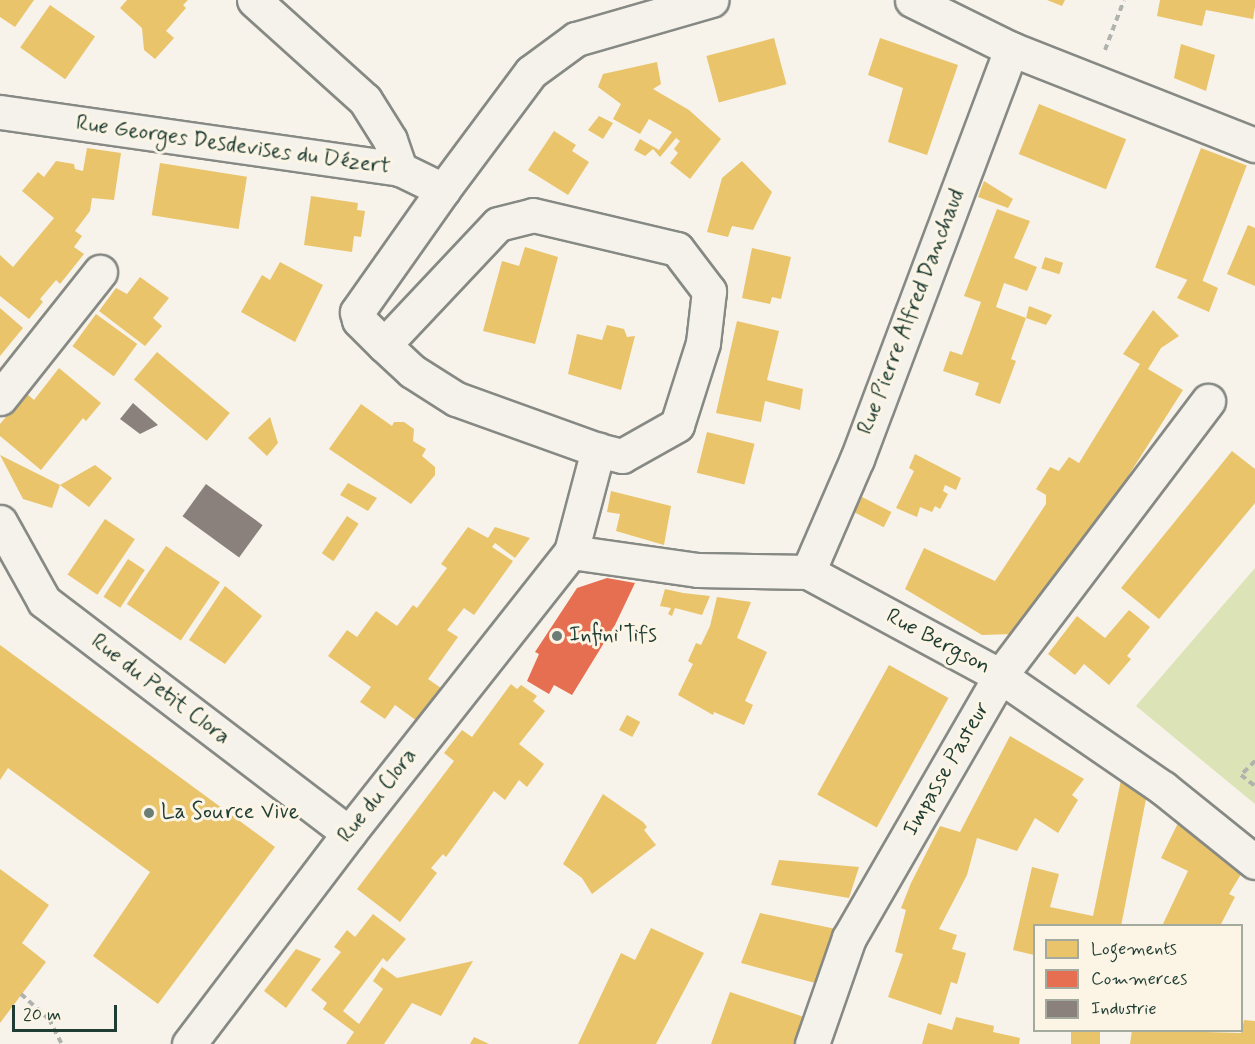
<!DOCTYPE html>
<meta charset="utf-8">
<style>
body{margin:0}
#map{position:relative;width:1255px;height:1044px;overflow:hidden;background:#f7f3ea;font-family:Mynerve,sans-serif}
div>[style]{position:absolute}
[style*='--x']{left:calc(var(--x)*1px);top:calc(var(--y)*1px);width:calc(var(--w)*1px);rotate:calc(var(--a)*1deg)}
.green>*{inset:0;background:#dce3b6}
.homes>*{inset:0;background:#e9c46a;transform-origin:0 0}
.shops>*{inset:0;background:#e76f51}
.industry>*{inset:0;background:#8a817c;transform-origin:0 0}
.path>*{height:4px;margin-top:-2px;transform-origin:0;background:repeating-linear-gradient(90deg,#b0b2ad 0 6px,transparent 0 10.5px)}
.roads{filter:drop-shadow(2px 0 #868984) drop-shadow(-2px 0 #868984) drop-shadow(0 2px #868984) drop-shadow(0 -2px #868984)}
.minor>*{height:33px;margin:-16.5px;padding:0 16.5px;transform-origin:16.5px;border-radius:16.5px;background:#f5f2ec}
.dots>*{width:16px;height:16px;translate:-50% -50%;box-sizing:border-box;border:3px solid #fcf5e5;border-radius:50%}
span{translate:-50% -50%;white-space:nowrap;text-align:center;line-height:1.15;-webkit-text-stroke:6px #fcf5e5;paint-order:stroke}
.street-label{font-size:22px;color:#1f3d34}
.poi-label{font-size:22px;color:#1f3d34}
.left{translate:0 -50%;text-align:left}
.legend{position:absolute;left:1033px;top:924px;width:210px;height:108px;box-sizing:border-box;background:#fcf5e5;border:2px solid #a4ab9e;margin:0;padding:8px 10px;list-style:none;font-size:18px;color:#1f3d34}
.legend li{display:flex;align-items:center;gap:12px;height:30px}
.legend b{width:30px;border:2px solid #a4ab9e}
.scale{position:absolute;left:12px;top:1005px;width:105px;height:27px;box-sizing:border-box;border:3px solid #1f3d34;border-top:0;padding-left:8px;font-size:18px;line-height:21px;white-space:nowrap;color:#1f3d34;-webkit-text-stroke:4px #fcf5e5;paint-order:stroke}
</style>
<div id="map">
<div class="green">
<i style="clip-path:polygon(1255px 568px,1255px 804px,1136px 706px)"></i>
</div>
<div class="homes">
<i style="clip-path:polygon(0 0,34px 0,15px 27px,0 17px)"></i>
<i style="clip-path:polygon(127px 0,188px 0,183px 5px,186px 8px,166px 31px,174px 38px,155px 59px,144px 50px,142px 28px,120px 8px)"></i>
<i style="clip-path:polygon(1047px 0,1065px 0,1062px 6px)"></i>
<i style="clip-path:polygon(1160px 0,1255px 0,1255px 7px,1253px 19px,1206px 10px,1202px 26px,1157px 16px)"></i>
<i style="left:50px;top:5px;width:55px;height:52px;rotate:35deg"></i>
<i style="left:774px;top:38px;width:48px;height:70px;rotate:75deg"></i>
<i style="clip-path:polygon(880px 38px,958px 65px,927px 155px,888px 142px,903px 88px,868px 75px)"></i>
<i style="clip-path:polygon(1181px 44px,1215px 55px,1206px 91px,1174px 78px)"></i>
<i style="clip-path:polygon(657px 62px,661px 84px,653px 89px,689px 110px,721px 139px,690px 179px,670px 163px,678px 153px,674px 149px,680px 141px,676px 138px,660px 157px,653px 149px,645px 156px,634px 150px,640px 139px,659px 150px,672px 132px,649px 119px,640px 134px,613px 119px,621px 104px,598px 87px,603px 74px)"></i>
<i style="left:1039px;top:104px;width:94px;height:54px;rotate:22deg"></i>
<i style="clip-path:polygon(599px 116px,613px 123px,603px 139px,588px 130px)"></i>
<i style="clip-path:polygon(554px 131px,576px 145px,572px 151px,589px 162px,568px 195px,528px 170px)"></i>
<i style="clip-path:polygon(87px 148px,121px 153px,114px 200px,92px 198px,90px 211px,75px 231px,82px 236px,74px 247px,84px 254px,60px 284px,56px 280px,40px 299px,43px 302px,29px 319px,0 296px,0 255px,13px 267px,54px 218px,22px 191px,38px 172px,44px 177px,56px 161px,74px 164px,75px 169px,83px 171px)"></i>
<i style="left:1201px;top:148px;width:49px;height:128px;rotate:21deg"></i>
<i style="clip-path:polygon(742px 161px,772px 192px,753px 230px,732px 226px,728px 237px,707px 232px,722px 178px)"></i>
<i style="left:160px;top:163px;width:88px;height:53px;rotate:9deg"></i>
<i style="clip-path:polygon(984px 181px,1013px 199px,1008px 208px,978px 197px)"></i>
<i style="clip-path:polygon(311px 196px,358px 203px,357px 210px,365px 211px,361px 237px,354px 236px,352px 252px,304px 245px)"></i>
<i style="clip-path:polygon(997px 209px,1030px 221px,1014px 258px,1037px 267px,1027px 291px,1004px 283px,996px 307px,1026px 318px,1029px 306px,1052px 315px,1046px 325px,1026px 318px,1011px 359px,1016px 361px,1000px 404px,975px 395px,979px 383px,943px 371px,950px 351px,962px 355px,981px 302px,964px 296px)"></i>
<i style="clip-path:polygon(1248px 225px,1255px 228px,1255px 286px,1227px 274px)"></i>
<i style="clip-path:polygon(525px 247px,558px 257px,535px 344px,483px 331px,502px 261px,519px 266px)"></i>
<i style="clip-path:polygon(752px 248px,791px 257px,781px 299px,772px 297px,770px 304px,742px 298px)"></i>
<i style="left:1045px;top:257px;width:19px;height:12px;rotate:18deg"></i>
<i style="clip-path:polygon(280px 262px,323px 285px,295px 342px,241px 312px,262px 275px,270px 280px)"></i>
<i style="clip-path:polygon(1190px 275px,1218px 288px,1209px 312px,1177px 298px)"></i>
<i style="clip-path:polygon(140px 277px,169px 298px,153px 318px,162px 326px,145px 346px,99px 311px,116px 288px,127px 294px)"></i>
<i style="clip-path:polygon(0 308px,23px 328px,0 356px)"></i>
<i style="clip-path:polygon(1153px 310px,1179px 336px,1161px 348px,1148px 369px,1183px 390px,1104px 514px,1102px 526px,1089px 530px,1041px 603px,1013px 634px,982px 635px,905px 589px,924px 548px,995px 581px,1046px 504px,1046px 495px,1036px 489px,1050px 467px,1059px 471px,1069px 457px,1079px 463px,1140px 364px,1123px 354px)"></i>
<i style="left:96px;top:314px;width:51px;height:40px;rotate:36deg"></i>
<i style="clip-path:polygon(737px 321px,779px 331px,767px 380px,803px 389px,800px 410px,765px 401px,761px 422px,716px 413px)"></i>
<i style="clip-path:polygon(607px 325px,624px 329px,627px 337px,635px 336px,621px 390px,568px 374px,577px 334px,602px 340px)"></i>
<i style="left:157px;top:352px;width:95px;height:36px;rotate:40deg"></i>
<i style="clip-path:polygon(59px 368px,101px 403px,86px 421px,83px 418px,41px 470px,0 436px,0 424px,26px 393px,34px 400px)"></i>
<i style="clip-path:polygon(361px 404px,392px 426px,394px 422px,404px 422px,414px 429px,413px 441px,426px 449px,422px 456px,435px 467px,435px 475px,411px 504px,329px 449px)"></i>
<i style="clip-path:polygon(270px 417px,278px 443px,267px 456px,248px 438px)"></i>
<i style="left:707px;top:432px;width:49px;height:42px;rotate:14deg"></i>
<i style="clip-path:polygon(1232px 451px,1255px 469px,1255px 503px,1159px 619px,1121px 588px)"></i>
<i style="clip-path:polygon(915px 454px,961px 478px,956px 490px,945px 485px,943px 491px,948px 494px,940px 509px,935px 506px,932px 512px,920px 507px,917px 517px,896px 508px,914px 471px,909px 468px)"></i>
<i style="clip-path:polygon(0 455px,60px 485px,52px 508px,23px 499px)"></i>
<i style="clip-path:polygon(95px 465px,112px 478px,89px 507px,60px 485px)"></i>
<i style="clip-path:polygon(348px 483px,377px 498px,368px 511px,340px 495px)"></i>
<i style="clip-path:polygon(611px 491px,671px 506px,664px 545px,616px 531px,620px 514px,607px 512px)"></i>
<i style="left:862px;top:497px;width:33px;height:17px;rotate:27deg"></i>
<i style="left:347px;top:516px;width:14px;height:45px;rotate:34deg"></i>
<i style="left:105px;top:519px;width:36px;height:67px;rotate:34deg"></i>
<i style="clip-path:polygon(468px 527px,488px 538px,495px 527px,530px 538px,515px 558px,495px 543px,492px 547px,513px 561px,474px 615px,464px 608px,447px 630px,458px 637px,428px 679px,441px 688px,417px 721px,395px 705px,385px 719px,360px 702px,371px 687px,328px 656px,347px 630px,357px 637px,376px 611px,397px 626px,413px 605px,417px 608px,447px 568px,441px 564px)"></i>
<i style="left:166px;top:546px;width:65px;height:70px;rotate:34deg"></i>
<i style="left:128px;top:559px;width:20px;height:45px;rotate:33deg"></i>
<i style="clip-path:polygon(225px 586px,262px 616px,225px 664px,189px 640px)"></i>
<i style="clip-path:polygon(665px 589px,683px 593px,710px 596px,702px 615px,675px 608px,672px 616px,668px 614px,671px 608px,660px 606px)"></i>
<i style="clip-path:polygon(717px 597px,751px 602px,737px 638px,767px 652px,745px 701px,753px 705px,744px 725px,714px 712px,713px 715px,678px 695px,693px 664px,688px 661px,696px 643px,701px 645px,710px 626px)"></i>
<i style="clip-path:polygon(1129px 610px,1150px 627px,1127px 656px,1131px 659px,1109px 685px,1084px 664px,1075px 675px,1048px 654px,1077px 616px,1105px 638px)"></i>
<i style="clip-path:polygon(0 645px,275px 847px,158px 1004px,93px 956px,150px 872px,8px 768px,0 780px)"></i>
<i style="left:889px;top:665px;width:68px;height:148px;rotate:29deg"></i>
<i style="clip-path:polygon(511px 684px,517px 689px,521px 685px,537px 696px,533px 701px,545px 711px,519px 744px,544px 764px,527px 787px,519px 780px,505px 800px,494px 791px,446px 857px,443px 854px,431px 868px,437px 873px,400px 922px,357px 889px,454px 761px,444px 753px,462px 730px,472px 737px)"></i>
<i style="left:627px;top:715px;width:15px;height:17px;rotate:28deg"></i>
<i style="clip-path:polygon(1010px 736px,1084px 779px,1072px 795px,1078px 800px,1058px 833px,1035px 818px,1017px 851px,977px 838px,967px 875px,939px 929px,957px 935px,952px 949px,966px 953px,957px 984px,951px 982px,941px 1015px,888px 997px,903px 954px,895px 952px,906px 910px,901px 908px,911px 883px,940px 826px,960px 832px)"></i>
<i style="clip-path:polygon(1121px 780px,1146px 799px,1121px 926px,1034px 926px,1034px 955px,1013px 950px,1032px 867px,1059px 874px,1050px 907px,1093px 916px)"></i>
<i style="clip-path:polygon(603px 794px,643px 822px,647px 827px,644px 830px,656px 845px,592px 894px,582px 878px,563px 864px)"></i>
<i style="clip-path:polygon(1178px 823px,1243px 871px,1229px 894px,1235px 897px,1220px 926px,1162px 926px,1188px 871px,1161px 858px)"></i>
<i style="clip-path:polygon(779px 860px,859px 867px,849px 898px,771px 885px)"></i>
<i style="clip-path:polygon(0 869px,49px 905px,22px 943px,46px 962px,0 1023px)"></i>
<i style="clip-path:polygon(760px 913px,836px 929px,819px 984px,741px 963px)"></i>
<i style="clip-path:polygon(373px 914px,406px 939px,387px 962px,383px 958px,343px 1011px,359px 1024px,383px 989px,373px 981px,382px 967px,397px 978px,473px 961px,441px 1016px,412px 1003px,384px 1044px,346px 1044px,354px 1032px,323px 1009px,327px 1003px,311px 990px,341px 952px,334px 947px,347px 930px,355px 937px)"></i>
<i style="clip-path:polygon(651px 928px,704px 953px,656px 1044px,578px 1044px,621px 953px,635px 960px)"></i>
<i style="clip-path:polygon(296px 949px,321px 959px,286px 1008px,264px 991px)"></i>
<i style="clip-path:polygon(730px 992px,807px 1018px,798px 1044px,711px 1044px)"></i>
<i style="clip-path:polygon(956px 1017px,994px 1026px,993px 1032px,1020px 1038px,1019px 1044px,922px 1044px,928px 1023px,952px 1030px)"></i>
<i style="clip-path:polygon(1244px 1020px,1255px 1021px,1255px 1044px,1130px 1044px,1132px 1030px,1241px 1033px)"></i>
<i style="left:1071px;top:1030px;width:29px;height:14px"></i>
<i style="clip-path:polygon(474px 1037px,489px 1044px,470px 1044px)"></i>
</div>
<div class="shops">
<i style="clip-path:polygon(607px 578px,635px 583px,615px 625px,572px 695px,554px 685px,549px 694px,527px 681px,539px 654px,535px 652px,577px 588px)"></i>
</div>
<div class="industry">
<i style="clip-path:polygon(133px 403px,158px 425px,140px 434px,120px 419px)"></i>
<i style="left:206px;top:484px;width:70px;height:40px;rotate:36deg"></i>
</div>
<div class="path">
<i style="--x:1105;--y:50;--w:53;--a:-69.2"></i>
<i style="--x:1255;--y:761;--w:20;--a:135"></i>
<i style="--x:1241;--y:775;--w:18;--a:38"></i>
<i style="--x:21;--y:994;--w:38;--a:42"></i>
<i style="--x:49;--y:1019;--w:28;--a:63"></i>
</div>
<div class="roads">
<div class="minor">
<i style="--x:254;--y:0;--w:149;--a:42"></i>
<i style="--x:365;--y:100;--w:47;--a:58"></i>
<i style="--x:390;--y:140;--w:31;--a:71"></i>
<i style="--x:912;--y:0;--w:110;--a:26.3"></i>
<i style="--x:1011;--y:49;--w:262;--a:21.5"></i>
<i style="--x:0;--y:112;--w:404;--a:8.1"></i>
<i style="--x:400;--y:169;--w:48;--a:26"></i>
<i style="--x:443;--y:190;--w:147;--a:-53.3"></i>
<i style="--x:531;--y:72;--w:56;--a:-36.3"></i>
<i style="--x:576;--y:39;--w:141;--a:-16.1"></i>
<i style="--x:384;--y:345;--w:166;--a:-46.7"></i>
<i style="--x:498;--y:224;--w:36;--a:-14"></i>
<i style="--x:533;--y:215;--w:148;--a:13.3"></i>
<i style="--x:677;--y:249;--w:53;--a:52.7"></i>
<i style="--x:709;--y:291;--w:52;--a:96.6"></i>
<i style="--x:703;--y:343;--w:86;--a:107.6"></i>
<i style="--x:677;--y:425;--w:63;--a:150.6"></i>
<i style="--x:622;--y:456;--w:25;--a:-166"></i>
<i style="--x:598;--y:450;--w:151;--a:-160.2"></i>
<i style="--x:456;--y:399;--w:52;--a:-147.5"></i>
<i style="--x:412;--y:371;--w:38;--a:-137"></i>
<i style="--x:384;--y:345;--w:35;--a:-135"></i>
<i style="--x:359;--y:320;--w:8;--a:-104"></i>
<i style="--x:357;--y:312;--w:149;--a:-54.8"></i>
<i style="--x:0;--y:398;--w:161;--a:-51.6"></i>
<i style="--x:0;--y:522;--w:90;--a:60.9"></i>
<i style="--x:44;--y:601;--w:383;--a:37.3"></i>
<i style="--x:571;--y:552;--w:128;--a:8.1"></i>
<i style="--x:698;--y:570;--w:110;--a:1"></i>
<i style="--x:808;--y:572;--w:218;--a:28.4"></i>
<i style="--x:1000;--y:676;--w:198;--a:34.5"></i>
<i style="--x:1163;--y:788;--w:118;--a:38.8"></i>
<i style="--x:808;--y:572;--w:123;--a:-66.6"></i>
<i style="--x:857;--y:459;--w:438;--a:-69.4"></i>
<i style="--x:189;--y:1044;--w:265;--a:-52.8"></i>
<i style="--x:349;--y:833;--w:358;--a:-51.7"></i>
<i style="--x:571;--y:552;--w:106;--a:-75.2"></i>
<i style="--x:812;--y:1044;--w:112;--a:-70.8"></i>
<i style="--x:849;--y:938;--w:302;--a:-60"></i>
<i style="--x:1000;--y:676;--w:345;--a:-52.9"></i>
</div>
</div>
<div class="dots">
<i style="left:557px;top:636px;background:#6b7d74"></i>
<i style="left:149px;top:813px;background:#6b7d74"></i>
</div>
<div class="street-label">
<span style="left:233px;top:146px;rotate:8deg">Rue Georges Desdevises du Dézert</span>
<span style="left:912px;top:312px;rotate:-69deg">Rue Pierre Alfred Danchaud</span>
<span style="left:938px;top:642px;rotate:28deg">Rue Bergson</span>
<span style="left:160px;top:690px;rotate:37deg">Rue du Petit Clora</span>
<span style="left:947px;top:769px;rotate:-60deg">Impasse Pasteur</span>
<span style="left:378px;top:796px;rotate:-52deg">Rue du Clora</span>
</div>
<div class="poi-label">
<span class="left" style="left:569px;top:636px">Infini'Tifs</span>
<span class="left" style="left:161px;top:813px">La Source Vive</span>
</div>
<ul class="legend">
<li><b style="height:16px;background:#e9c46a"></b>Logements</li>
<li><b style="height:16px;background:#e76f51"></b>Commerces</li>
<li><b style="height:16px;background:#8a817c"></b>Industrie</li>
</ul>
<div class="scale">20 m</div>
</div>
